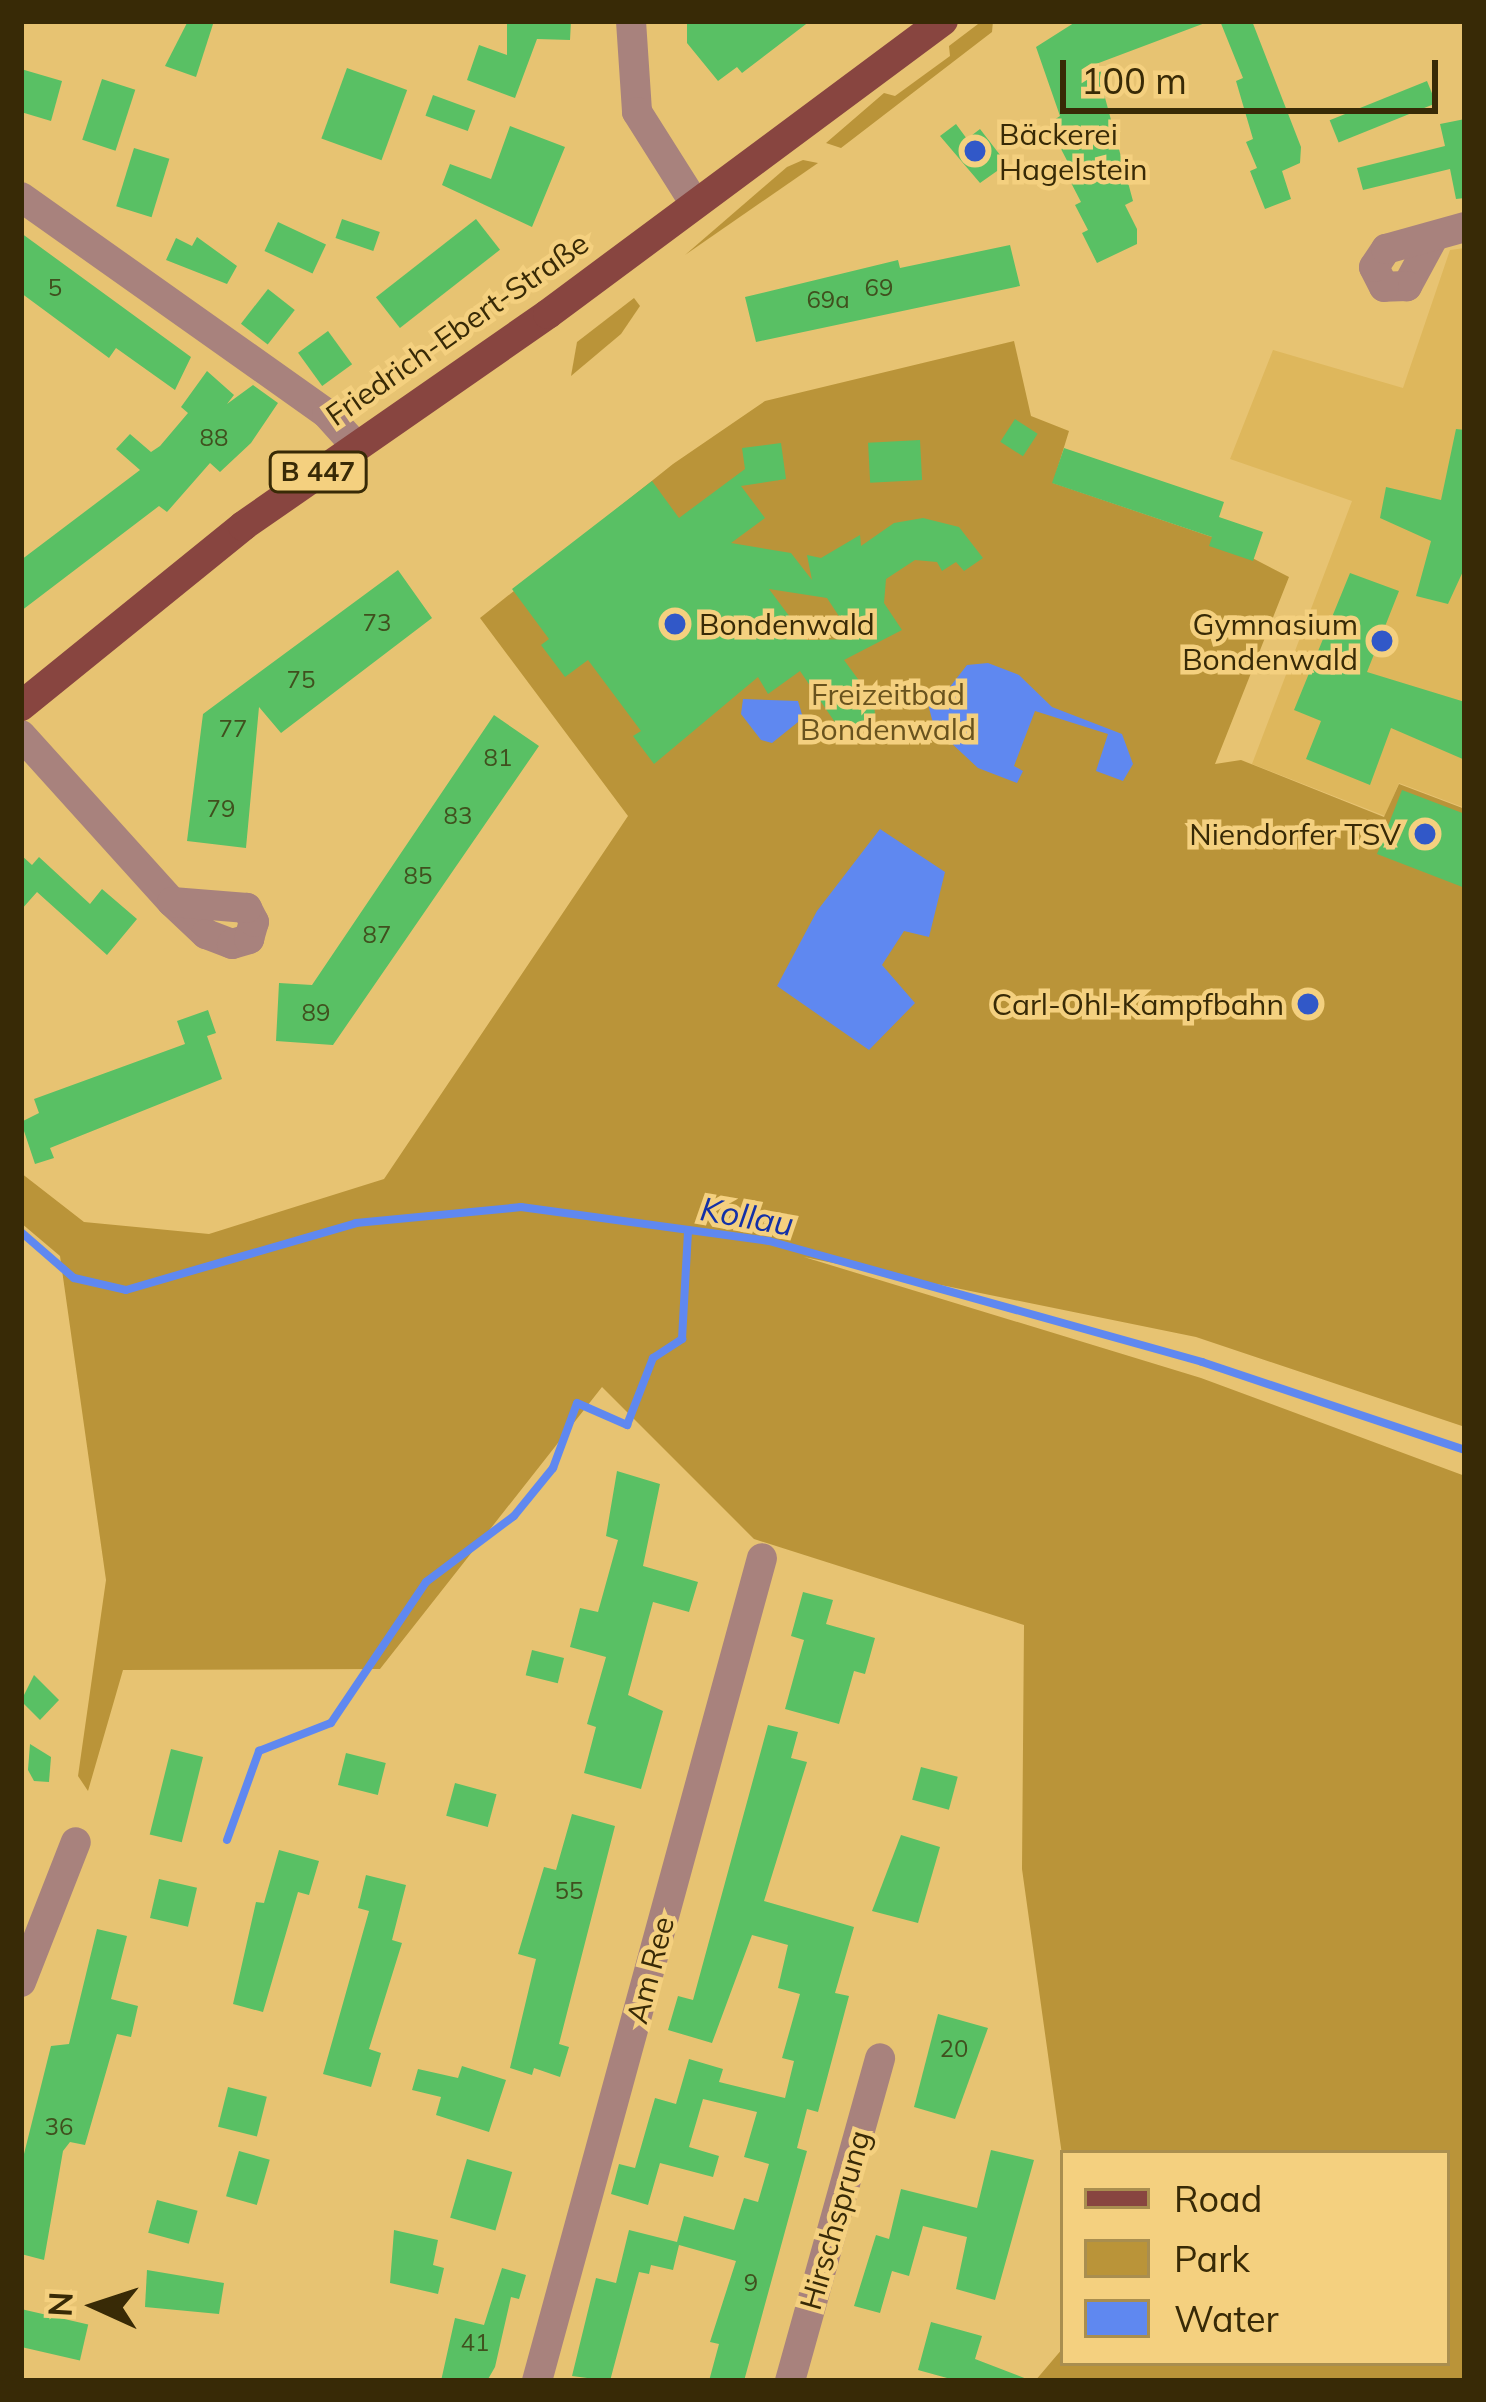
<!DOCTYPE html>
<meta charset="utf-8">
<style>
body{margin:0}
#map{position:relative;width:1486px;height:2402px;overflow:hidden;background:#e7c372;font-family:Mulish,sans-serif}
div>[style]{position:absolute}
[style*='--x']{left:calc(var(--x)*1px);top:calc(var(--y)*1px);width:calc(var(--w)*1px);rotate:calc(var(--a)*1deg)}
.built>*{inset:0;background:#deb75c}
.green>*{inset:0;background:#ba9439}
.water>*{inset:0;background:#5f88f0}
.stream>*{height:8px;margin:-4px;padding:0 4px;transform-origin:4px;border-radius:4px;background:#5f88f0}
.building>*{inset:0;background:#59c064;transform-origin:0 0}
.minor>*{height:30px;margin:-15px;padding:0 15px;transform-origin:15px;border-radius:15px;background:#a8827d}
.major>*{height:30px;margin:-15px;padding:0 15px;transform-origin:15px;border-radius:15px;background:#884540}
.dots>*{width:33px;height:33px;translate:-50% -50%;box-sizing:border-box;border:6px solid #f4d07f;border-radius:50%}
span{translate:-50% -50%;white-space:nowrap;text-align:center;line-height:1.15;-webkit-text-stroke:9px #f4d07f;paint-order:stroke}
.number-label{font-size:24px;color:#40501e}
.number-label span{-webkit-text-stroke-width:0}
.shield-label span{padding:3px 9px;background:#f4d07f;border:3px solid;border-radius:9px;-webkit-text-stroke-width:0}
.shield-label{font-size:27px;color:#382a06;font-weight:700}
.poi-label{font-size:30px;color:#382a06}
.left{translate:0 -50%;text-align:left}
.right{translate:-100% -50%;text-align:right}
.street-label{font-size:30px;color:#382a06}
.park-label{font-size:30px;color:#69531e}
.water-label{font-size:33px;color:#1330a7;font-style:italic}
.frame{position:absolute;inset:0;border:24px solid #382a06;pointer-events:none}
.legend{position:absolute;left:1060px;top:2150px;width:390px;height:216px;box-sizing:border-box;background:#f4d07f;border:3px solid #a98e4f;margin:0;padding:15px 21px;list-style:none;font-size:36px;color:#382a06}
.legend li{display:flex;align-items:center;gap:24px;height:60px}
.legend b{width:60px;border:3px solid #a98e4f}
.north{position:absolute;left:36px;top:2246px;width:120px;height:120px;-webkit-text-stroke:9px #f4d07f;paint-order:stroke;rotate:273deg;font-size:33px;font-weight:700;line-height:48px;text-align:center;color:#382a06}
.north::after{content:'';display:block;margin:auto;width:42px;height:54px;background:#382a06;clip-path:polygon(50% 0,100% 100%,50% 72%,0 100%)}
.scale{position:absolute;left:1060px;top:60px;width:378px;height:54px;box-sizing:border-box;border:6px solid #382a06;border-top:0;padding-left:15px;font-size:36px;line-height:42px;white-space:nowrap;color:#382a06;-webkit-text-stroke:9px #f4d07f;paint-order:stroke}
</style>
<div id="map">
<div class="built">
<i style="clip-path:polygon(1465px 248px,1465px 808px,1399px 783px,1385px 816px,1252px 764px,1352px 501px,1230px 459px,1273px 350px,1403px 388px,1450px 250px)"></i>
</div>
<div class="green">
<i style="clip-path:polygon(982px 21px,993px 21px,992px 32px,841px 148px,826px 143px,884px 93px,895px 96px,950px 56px,949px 46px)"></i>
<i style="clip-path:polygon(803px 160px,818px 163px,685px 255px,787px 167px)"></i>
<i style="clip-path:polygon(634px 298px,640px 306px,621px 334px,571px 376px,577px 342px)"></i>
<i style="clip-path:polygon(1014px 341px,1031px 416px,1069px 431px,1053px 483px,1212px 537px,1289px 577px,1215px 764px,1241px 760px,1384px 817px,1399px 784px,1465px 809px,1465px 1427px,1196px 1337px,804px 1257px,1201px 1378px,1465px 1476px,1465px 2381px,1035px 2381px,1063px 2348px,1063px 2363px,1447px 2363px,1447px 2153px,1063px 2153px,1063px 2162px,1022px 1869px,1024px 1625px,754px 1539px,602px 1387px,380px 1669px,123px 1670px,88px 1791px,78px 1776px,106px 1580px,60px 1256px,21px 1223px,21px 1173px,84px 1222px,209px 1234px,384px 1179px,628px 816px,480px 618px,673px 464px,765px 401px)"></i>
</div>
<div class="water">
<i style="clip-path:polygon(988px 663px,1019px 675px,1052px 707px,1122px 734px,1133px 764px,1123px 781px,1096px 771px,1108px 734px,1035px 711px,1014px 766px,1023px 771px,1017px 783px,978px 768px,934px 727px,928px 704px,935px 706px,967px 665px)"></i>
<i style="clip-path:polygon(743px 699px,798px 701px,803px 718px,772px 743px,761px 740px,741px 714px)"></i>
<i style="clip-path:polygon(880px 829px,945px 872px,929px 937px,904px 931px,882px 965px,915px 1003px,869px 1050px,777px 986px,817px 911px)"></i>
</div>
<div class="stream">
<i style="--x:21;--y:1232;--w:70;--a:41"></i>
<i style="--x:74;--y:1278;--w:53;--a:13"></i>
<i style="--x:126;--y:1290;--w:240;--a:-16.2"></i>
<i style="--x:356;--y:1223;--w:166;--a:-5.5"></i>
<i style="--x:521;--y:1207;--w:250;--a:7.8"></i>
<i style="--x:769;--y:1241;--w:450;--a:15.6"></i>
<i style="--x:1202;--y:1362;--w:277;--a:18.5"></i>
<i style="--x:227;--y:1840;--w:95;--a:-70.2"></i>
<i style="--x:259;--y:1751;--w:77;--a:-21.3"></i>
<i style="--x:331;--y:1723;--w:170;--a:-56"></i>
<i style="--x:426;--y:1582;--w:110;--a:-36.9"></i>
<i style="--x:514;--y:1516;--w:62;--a:-50.9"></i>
<i style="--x:553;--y:1468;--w:69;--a:-69.7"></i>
<i style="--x:577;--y:1403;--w:55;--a:23.7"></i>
<i style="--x:627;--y:1425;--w:72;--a:-68.8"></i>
<i style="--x:653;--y:1358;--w:35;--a:-33"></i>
<i style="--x:682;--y:1339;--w:109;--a:-86.8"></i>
</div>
<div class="building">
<i style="clip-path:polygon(188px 21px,214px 21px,196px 77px,165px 66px)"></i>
<i style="clip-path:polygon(507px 21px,571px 21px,570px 40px,537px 39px,515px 98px,467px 80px,479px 45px,507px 55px)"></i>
<i style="clip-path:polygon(687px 21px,810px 21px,742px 73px,737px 67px,718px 81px,687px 43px)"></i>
<i style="clip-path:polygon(1077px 21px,1205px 23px,1096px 64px,1111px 90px,1104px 94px,1133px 201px,1125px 205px,1137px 229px,1137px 244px,1097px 263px,1082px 233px,1088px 230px,1075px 205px,1081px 202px,1068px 177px,1074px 174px,1061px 149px,1067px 146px,1054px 120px,1060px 116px,1036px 47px)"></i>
<i style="clip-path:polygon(1220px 21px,1252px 21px,1301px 147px,1300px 163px,1282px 171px,1291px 199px,1265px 209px,1250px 171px,1257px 168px,1246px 142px,1253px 139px,1236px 81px,1243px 78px)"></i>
<i style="left:347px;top:68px;width:64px;height:75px;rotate:20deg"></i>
<i style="clip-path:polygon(21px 69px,62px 81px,51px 121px,21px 112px)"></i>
<i style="left:102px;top:79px;width:35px;height:64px;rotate:18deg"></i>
<i style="left:1427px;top:81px;width:24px;height:105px;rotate:68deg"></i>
<i style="left:433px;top:95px;width:45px;height:22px;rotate:20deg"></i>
<i style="clip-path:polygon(1465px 119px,1465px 198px,1456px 199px,1450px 169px,1363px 190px,1357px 168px,1445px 146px,1440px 124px)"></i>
<i style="clip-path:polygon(956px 124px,967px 139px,980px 129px,1007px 164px,980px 183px,940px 136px)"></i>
<i style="clip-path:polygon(510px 126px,565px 147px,532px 227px,442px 185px,450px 164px,491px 179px)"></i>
<i style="left:134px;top:148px;width:37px;height:61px;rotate:17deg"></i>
<i style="left:342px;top:219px;width:40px;height:20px;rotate:19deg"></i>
<i style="left:476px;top:219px;width:39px;height:127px;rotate:52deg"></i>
<i style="left:278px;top:222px;width:53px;height:32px;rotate:25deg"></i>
<i style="clip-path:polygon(21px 233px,191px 357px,175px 390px,116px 348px,109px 358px,21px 293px)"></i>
<i style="clip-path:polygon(197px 237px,237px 266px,227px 284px,166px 260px,176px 238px,192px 246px)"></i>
<i style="clip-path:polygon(1010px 245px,1020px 286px,756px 342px,745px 297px,898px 260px,900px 268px)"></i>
<i style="left:268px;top:289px;width:34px;height:44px;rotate:38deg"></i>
<i style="left:328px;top:331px;width:41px;height:37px;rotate:54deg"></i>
<i style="clip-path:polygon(207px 371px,234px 395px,227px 404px,253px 385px,278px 403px,251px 443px,220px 472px,210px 463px,167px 512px,159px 506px,21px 611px,21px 560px,140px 470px,116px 449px,130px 434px,151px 452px,160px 446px,188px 413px,181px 407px)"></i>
<i style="left:1015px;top:419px;width:27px;height:27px;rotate:33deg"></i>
<i style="clip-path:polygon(1456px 429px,1465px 430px,1465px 567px,1448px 604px,1416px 596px,1431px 541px,1380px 518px,1386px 487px,1441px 500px)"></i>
<i style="left:920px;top:440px;width:40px;height:52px;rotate:87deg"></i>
<i style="clip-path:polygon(evenodd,781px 443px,786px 479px,741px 486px,765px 518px,731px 543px,791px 553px,812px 580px,807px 555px,821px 558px,860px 535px,861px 546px,894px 523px,923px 518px,959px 527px,983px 558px,964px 571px,956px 562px,942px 571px,937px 562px,915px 560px,886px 579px,884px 603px,902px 630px,844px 660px,874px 701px,875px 716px,845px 737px,800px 671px,768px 694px,758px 677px,654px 764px,633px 736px,641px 731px,588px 660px,565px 677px,541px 645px,549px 639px,512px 589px,652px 481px,679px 518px,745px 469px,742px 448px,781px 443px,769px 589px,827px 598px,854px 639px,807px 640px,769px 589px)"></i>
<i style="clip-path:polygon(1064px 448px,1224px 502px,1219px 517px,1263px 532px,1253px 561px,1209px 546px,1212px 537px,1052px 483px)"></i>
<i style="clip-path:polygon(398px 570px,432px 618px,281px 733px,259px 707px,246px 848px,187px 841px,203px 714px)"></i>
<i style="clip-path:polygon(1350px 573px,1399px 591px,1367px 672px,1465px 702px,1465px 760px,1391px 728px,1370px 785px,1306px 759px,1321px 721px,1294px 710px)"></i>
<i style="clip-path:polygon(494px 715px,539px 746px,333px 1045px,276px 1041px,279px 983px,312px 985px)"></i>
<i style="clip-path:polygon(1402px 790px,1465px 814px,1465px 888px,1377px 854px)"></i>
<i style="clip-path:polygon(21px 855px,32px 865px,39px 857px,90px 904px,102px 889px,137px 919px,107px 955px,37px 892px,21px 910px)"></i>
<i style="clip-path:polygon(208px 1010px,216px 1033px,207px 1036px,222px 1079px,50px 1148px,54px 1158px,35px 1164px,21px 1122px,39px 1113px,34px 1099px,185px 1044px,177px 1021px)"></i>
<i style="clip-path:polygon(617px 1471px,660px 1484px,643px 1566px,698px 1582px,689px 1612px,653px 1602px,628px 1695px,663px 1711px,641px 1789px,584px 1773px,596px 1727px,587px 1724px,606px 1657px,570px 1647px,580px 1608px,598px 1612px,618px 1540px,606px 1536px)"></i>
<i style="clip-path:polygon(803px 1592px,833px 1600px,826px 1624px,875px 1638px,865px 1674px,854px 1671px,839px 1724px,785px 1709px,804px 1640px,791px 1636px)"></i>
<i style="left:532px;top:1650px;width:33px;height:26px;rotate:14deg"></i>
<i style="clip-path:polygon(34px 1675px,59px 1700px,40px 1720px,21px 1701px)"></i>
<i style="clip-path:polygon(768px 1725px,798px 1732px,791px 1758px,807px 1762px,764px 1901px,854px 1927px,835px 1993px,849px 1996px,818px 2112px,807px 2109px,797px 2148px,807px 2151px,744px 2381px,709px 2381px,719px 2344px,710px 2342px,736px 2261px,679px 2245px,673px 2270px,651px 2265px,649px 2274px,639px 2272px,610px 2381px,572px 2376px,596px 2278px,616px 2283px,629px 2230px,677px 2242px,684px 2216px,734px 2230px,744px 2198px,758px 2202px,769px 2164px,744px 2157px,757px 2112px,703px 2099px,689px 2147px,719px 2156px,713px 2177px,660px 2163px,648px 2205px,611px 2194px,619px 2164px,635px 2168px,655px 2098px,676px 2104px,689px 2059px,723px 2069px,719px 2082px,785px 2098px,794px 2061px,782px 2058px,800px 1994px,778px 1988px,788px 1945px,752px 1935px,712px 2043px,668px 2030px,678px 1996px,693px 2000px)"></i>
<i style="clip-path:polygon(30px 1744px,51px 1757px,49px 1782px,34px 1781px,28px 1770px)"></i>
<i style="left:171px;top:1749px;width:33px;height:88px;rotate:14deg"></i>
<i style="left:346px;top:1753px;width:41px;height:33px;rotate:14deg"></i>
<i style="left:921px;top:1767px;width:38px;height:34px;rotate:15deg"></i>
<i style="left:455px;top:1783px;width:43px;height:34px;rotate:15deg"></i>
<i style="clip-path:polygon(572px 1814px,615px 1826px,559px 2044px,569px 2047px,560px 2077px,534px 2068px,532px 2075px,510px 2068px,536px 1959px,518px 1954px,544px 1867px,556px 1870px)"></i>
<i style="clip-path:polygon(901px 1835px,940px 1847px,918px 1923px,872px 1911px)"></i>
<i style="clip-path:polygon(279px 1850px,319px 1861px,309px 1895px,298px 1892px,263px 2012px,233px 2004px,256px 1902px,264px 1903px)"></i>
<i style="clip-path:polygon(366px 1875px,406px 1885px,392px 1940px,402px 1943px,369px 2049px,381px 2053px,371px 2087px,323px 2074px,369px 1911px,358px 1908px)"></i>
<i style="left:159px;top:1879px;width:39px;height:40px;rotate:13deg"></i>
<i style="clip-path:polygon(97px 1929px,127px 1936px,111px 1999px,138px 2006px,131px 2037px,117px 2034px,85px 2145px,70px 2142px,63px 2151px,44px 2260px,21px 2254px,21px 2166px,51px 2046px,69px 2044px)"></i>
<i style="clip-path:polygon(938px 2014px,988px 2028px,955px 2119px,914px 2107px)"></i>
<i style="clip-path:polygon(462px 2066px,506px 2080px,489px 2132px,436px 2115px,441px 2097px,412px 2090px,418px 2069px,458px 2078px)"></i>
<i style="left:228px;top:2087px;width:40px;height:41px;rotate:14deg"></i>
<i style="clip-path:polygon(991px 2150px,1034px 2160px,995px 2300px,956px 2289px,967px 2237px,923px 2226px,909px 2276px,892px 2271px,880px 2313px,854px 2306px,876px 2235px,889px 2239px,901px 2189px,977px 2208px)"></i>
<i style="left:239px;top:2151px;width:32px;height:47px;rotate:16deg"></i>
<i style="left:467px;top:2159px;width:47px;height:61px;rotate:16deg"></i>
<i style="left:157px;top:2200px;width:42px;height:34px;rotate:15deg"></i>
<i style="clip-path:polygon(394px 2230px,438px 2240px,433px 2265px,444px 2268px,438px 2294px,390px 2283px)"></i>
<i style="clip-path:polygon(502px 2268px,526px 2275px,519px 2299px,511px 2297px,495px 2367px,487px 2381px,441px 2381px,455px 2318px,484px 2325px)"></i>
<i style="clip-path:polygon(147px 2270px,224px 2283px,219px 2314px,145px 2307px)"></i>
<i style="left:21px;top:2309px;width:69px;height:37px;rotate:13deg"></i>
<i style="clip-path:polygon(931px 2322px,982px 2336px,975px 2359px,1032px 2381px,958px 2381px,918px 2370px)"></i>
</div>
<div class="minor">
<i style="--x:631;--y:21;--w:91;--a:86.2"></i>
<i style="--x:637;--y:112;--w:107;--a:57.7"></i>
<i style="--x:21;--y:197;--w:375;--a:35.3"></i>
<i style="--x:327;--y:414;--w:42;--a:47.9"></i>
<i style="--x:1433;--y:238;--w:55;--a:118.4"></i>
<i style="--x:1407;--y:286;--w:23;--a:178"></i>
<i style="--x:1384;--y:287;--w:22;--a:-117"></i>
<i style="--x:1374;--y:267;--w:22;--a:-56"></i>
<i style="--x:1386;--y:249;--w:82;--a:-15.6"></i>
<i style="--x:21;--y:735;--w:225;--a:47.9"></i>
<i style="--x:172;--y:902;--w:47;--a:43.3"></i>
<i style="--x:206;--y:934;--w:28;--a:21"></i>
<i style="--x:232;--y:944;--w:18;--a:-16"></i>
<i style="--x:249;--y:939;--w:18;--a:-74"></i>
<i style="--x:254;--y:922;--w:16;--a:-117"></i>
<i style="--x:247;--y:908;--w:75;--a:-175.4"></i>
<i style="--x:21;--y:1982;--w:150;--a:-68.6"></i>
<i style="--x:537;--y:2381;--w:853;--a:-74.71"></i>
<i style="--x:790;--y:2381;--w:335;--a:-74.4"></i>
</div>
<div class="major">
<i style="--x:21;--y:706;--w:286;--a:-39"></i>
<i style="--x:243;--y:526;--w:371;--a:-34.8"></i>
<i style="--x:548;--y:314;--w:492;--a:-36.6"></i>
</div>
<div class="dots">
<i style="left:975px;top:151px;background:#3158c8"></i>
<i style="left:675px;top:624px;background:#3158c8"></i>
<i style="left:1382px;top:641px;background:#3158c8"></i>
<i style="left:1425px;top:834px;background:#3158c8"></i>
<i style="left:1308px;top:1004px;background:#3158c8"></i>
</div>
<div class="number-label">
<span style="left:55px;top:288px">5</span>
<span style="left:879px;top:288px">69</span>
<span style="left:828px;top:300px">69a</span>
<span style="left:214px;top:438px">88</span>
<span style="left:377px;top:623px">73</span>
<span style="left:301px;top:680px">75</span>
<span style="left:233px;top:729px">77</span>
<span style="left:498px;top:758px">81</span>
<span style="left:221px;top:809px">79</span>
<span style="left:458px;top:816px">83</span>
<span style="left:418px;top:876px">85</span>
<span style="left:377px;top:935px">87</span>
<span style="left:316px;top:1013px">89</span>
<span style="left:569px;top:1891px">55</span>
<span style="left:954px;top:2049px">20</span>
<span style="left:59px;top:2127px">36</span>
<span style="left:751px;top:2283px">9</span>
<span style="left:475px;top:2343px">41</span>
</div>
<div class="shield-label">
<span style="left:318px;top:472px">B 447</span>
</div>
<div class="poi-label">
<span class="left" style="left:999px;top:151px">Bäckerei<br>Hagelstein</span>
<span class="left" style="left:699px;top:624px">Bondenwald</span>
<span class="right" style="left:1358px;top:641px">Gymnasium<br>Bondenwald</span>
<span class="right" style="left:1401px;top:834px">Niendorfer TSV</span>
<span class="right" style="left:1284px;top:1004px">Carl-Ohl-Kampfbahn</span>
</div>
<div class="street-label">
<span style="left:457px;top:329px;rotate:-35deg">Friedrich-Ebert-Straße</span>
<span style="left:650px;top:1970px;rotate:-75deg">Am Ree</span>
<span style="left:835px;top:2220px;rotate:-74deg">Hirschsprung</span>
</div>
<div class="park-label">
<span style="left:888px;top:711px">Freizeitbad<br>Bondenwald</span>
</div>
<div class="water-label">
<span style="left:747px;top:1216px;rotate:10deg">Kollau</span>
</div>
<div class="frame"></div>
<ul class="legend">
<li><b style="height:15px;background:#884540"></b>Road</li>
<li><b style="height:33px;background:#ba9439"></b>Park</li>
<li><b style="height:33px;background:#5f88f0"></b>Water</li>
</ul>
<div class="north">N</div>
<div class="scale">100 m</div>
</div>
